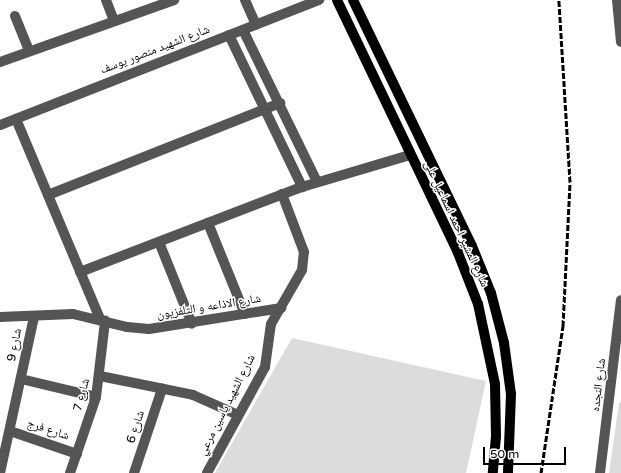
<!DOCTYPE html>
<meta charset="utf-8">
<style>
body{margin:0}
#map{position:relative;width:621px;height:473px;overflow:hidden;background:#fff;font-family:"Varela Round","Noto Naskh Arabic",sans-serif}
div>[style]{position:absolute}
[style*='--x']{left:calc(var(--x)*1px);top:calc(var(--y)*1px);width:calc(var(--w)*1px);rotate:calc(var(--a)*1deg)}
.green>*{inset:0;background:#dcdcdc}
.minor>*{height:10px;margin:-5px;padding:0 5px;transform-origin:5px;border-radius:5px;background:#555}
.major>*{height:10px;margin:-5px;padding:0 5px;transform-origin:5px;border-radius:5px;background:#000}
.rail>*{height:3px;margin-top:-1.5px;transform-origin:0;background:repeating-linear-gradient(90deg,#000 0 6px,transparent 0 8px)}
span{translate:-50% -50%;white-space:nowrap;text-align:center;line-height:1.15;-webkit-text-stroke:3px #fff;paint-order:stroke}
.street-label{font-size:12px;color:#000}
.scale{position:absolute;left:483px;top:447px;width:83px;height:18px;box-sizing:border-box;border:2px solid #000;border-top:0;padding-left:5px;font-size:12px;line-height:14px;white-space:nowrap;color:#000;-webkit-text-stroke:3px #fff;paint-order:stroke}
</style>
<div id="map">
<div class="green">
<i style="clip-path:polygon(292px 338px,486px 381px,466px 473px,215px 473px)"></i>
<i style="clip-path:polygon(621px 402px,621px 473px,609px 473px,619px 403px)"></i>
</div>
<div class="minor">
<i style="--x:106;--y:0;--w:22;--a:69"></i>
<i style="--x:245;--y:0;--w:27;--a:66"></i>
<i style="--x:617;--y:0;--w:42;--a:84.6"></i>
<i style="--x:15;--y:16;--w:38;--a:68"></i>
<i style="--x:243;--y:30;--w:169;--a:64"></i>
<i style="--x:229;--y:35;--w:169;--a:64.3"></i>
<i style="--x:0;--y:62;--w:185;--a:-19.6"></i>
<i style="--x:16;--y:119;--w:217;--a:67.2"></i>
<i style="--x:0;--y:125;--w:343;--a:-21.4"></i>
<i style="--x:48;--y:195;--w:250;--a:-21.6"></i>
<i style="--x:208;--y:223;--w:98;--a:67.9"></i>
<i style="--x:159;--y:242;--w:88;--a:68.1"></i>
<i style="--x:80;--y:272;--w:238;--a:-21"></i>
<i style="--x:302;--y:187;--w:113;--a:-16.5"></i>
<i style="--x:0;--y:317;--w:73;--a:-2.4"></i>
<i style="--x:73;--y:314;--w:56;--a:13.5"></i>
<i style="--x:127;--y:327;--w:22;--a:5"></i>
<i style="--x:149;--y:329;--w:134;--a:-9"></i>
<i style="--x:100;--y:376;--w:95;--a:11.5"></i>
<i style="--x:193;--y:395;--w:49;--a:24"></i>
<i style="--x:21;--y:379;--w:77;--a:13.5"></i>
<i style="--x:10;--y:431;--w:71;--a:18.9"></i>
<i style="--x:0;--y:473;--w:160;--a:-77.7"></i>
<i style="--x:70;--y:473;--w:80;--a:-71.1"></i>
<i style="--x:96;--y:397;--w:77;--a:-83.2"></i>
<i style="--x:134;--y:473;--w:89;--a:-71.6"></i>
<i style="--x:207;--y:473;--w:121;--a:-61.3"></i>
<i style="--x:265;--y:367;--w:43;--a:-82.1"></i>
<i style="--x:271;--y:324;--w:62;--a:-60.1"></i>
<i style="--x:302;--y:270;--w:18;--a:-84"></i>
<i style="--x:304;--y:252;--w:62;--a:-110.8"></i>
<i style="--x:600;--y:473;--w:174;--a:-83.1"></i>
</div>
<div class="major">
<i style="--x:337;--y:0;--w:280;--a:64.4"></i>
<i style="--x:458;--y:253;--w:55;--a:68.6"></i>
<i style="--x:478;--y:304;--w:82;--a:78"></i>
<i style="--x:495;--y:384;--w:52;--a:88.9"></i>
<i style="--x:496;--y:436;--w:37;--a:95"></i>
<i style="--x:353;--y:0;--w:273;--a:64.2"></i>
<i style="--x:472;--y:246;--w:51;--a:68"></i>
<i style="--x:491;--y:293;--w:52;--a:75.4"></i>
<i style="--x:504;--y:343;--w:51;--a:82.2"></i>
<i style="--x:511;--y:394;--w:79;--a:92.2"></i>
</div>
<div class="rail">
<i style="--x:541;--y:473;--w:149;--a:-81.5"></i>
<i style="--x:563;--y:326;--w:144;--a:-87.2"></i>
<i style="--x:570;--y:182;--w:182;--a:-93.5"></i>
</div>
<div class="street-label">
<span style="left:155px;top:50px;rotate:-21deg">شارع الشهيد منصور يوسف</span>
<span style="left:456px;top:224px;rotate:65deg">شارع المشير احمد اسماعيل على</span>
<span style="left:209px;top:307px;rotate:-9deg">شارع الاذاعه و التلفزيون</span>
<span style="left:15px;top:345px;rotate:-79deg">شارع 9</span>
<span style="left:599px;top:385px;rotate:-83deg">شارع النجده</span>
<span style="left:82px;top:395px;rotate:-75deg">شارع 7</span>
<span style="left:227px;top:405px;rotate:-63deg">شارع الشهيد ياسين مرعي</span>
<span style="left:136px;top:427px;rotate:-72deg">شارع 6</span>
<span style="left:48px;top:430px;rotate:18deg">شارع فرج</span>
</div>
<div class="scale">50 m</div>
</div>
